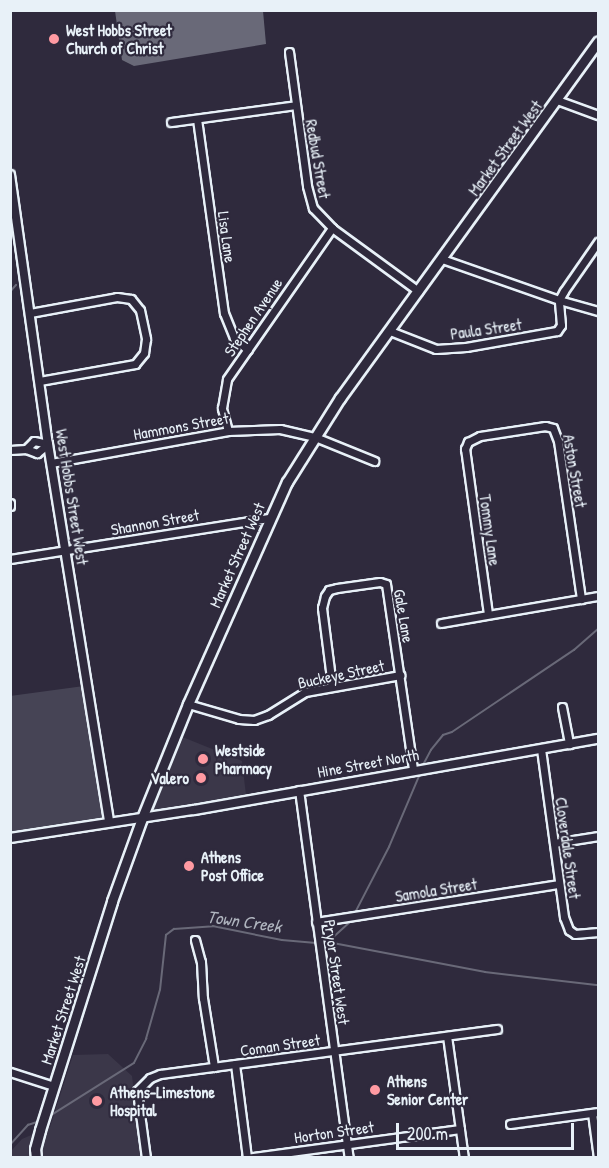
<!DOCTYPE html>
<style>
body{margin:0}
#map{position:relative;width:609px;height:1168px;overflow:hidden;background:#2f2a3d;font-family:"Patrick Hand",sans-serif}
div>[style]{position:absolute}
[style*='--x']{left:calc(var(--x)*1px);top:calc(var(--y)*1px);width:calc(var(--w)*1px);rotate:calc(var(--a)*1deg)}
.built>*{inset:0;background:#3b3749}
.green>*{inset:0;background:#464455}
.water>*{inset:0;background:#696978}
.stream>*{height:1.5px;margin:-0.75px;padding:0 0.75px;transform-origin:0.75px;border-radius:0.75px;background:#696978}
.roads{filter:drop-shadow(2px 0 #e8f1f8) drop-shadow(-2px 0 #e8f1f8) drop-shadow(0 2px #e8f1f8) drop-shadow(0 -2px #e8f1f8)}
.minor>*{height:7px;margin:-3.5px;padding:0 3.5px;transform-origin:3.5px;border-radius:3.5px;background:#2f2a3d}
.tertiary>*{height:8px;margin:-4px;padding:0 4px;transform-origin:4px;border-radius:4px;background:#2f2a3d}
.secondary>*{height:9px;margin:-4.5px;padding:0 4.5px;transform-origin:4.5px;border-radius:4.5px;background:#2f2a3d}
.dots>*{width:16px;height:16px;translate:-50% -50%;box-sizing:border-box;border:3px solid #2f2a3d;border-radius:50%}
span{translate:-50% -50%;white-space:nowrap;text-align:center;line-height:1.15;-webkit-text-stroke:4.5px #2f2a3d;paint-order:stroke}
.poi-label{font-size:16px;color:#e8f1f8;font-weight:700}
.left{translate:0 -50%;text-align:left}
.right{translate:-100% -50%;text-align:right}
.street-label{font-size:16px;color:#e8f1f8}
.water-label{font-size:18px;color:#afb4be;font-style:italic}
.frame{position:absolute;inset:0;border:12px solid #e8f1f8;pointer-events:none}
.scale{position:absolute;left:396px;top:1123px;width:178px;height:27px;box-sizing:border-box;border:3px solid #e8f1f8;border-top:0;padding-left:8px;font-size:18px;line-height:21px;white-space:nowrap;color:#e8f1f8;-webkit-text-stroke:4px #2f2a3d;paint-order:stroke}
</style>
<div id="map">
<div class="built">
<i style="clip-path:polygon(180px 736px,242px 761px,246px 795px,153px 810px)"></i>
<i style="clip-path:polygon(108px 1054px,132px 1076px,142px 1157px,11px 1158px,11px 1151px,22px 1139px,50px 1127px,73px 1055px)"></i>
</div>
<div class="green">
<i style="clip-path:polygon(84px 686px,103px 819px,11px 833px,10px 696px)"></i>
</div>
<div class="water">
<i style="clip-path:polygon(115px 11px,263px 11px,266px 44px,134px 66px,122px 60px)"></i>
</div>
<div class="stream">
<i style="--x:10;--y:292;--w:9;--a:-49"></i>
<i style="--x:422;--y:767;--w:19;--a:-62"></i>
<i style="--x:431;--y:750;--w:19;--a:-51"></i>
<i style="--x:443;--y:735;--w:9;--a:-18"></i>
<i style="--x:452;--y:732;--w:147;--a:-33.9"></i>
<i style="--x:574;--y:650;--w:32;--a:-41"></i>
<i style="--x:356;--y:911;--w:72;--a:-62.7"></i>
<i style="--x:389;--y:847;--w:79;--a:-67"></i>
<i style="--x:329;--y:941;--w:30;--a:-42"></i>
<i style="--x:321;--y:943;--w:7;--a:-8"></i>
<i style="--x:328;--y:942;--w:160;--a:10.8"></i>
<i style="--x:485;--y:972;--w:114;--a:6.6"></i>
<i style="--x:50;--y:1116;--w:99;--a:-32.2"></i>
<i style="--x:134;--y:1063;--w:27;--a:-63"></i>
<i style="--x:146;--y:1039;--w:51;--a:-74.1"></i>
<i style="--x:160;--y:990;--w:55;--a:-83.8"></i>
<i style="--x:166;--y:935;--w:10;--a:-37"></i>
<i style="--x:174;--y:929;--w:39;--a:-4"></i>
<i style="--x:213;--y:926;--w:70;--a:11.5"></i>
<i style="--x:282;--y:940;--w:34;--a:5"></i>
<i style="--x:10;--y:1145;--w:27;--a:-48"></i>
<i style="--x:28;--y:1125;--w:13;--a:-18"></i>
</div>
<div class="roads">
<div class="minor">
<i style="--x:289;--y:52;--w:135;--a:82.3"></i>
<i style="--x:307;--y:186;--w:23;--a:75"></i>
<i style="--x:313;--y:208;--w:28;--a:46"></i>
<i style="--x:332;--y:228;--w:107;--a:36.2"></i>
<i style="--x:557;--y:100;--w:44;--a:20.1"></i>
<i style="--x:197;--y:119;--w:196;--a:82.1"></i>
<i style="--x:224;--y:313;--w:27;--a:68"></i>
<i style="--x:234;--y:338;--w:18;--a:41"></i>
<i style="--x:171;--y:122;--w:126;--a:-7.7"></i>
<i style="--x:442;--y:259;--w:124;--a:19.3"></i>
<i style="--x:559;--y:300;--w:41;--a:15.8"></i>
<i style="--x:30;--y:313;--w:88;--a:-10.4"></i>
<i style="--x:117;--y:297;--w:14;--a:8"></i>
<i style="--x:131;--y:299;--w:14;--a:51"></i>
<i style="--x:140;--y:310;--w:30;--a:78"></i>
<i style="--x:146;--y:339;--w:14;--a:98"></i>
<i style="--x:144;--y:353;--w:14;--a:129"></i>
<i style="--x:135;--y:364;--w:97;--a:169.9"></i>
<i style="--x:390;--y:331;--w:49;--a:21.4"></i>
<i style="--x:436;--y:349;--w:30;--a:-4"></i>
<i style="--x:466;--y:347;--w:92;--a:-10"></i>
<i style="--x:557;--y:331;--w:7;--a:-56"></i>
<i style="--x:561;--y:325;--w:25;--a:-95"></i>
<i style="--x:559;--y:300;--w:10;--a:-61"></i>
<i style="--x:564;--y:291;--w:60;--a:-55.2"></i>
<i style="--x:228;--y:431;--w:24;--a:-105"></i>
<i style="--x:222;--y:408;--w:29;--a:-80"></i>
<i style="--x:227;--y:379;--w:184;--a:-55.2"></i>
<i style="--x:26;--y:449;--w:11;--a:-45"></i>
<i style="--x:34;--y:441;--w:14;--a:12"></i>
<i style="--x:10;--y:450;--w:16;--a:-4"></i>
<i style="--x:26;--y:449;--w:12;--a:20"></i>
<i style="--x:37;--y:453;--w:14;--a:-39"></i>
<i style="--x:51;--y:463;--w:180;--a:-10.2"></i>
<i style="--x:228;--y:431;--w:52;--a:-2.2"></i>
<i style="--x:280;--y:429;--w:36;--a:13"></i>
<i style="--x:315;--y:437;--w:64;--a:22.1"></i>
<i style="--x:10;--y:503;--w:3;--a:90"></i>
<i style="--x:10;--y:559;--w:262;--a:-9"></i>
<i style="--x:488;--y:614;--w:167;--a:-97.9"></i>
<i style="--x:465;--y:449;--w:8;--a:-67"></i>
<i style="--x:468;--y:442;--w:13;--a:-27"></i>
<i style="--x:480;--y:436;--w:66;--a:-8.7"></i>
<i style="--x:545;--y:426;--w:8;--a:14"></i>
<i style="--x:553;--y:428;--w:14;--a:69"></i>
<i style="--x:558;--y:441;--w:160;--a:81.7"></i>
<i style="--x:441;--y:623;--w:159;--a:-9.8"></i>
<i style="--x:332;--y:686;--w:79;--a:-97.3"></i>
<i style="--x:322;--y:608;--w:12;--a:-76"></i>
<i style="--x:325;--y:596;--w:7;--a:-56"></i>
<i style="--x:329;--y:590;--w:8;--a:-14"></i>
<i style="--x:337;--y:588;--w:43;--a:-7.9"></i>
<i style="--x:380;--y:582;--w:6;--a:18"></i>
<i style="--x:386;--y:584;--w:188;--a:81.7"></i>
<i style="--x:188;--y:704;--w:53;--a:16.4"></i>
<i style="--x:239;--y:719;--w:15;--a:4"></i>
<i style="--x:254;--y:720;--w:15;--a:-20"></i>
<i style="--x:268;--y:715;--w:44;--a:-31.9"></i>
<i style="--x:305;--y:692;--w:97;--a:-10.1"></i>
<i style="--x:562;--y:707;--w:38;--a:79"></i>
<i style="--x:541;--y:749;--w:170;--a:82.2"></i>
<i style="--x:564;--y:917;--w:14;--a:69"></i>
<i style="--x:569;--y:930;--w:7;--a:34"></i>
<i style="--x:575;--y:934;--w:23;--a:-5"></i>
<i style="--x:299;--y:790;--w:371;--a:82.3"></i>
<i style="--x:554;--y:843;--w:45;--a:-9"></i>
<i style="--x:316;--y:922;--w:246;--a:-8.9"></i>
<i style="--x:195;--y:940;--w:23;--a:75"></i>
<i style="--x:201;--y:962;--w:36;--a:87"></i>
<i style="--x:203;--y:998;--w:70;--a:80.9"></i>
<i style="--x:447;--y:1036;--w:123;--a:82.1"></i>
<i style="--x:235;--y:1064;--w:95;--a:82.7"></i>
<i style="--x:10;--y:1072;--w:46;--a:17.7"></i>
<i style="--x:592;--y:1113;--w:45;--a:82.4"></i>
<i style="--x:510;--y:1124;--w:89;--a:-7.8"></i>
<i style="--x:146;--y:1158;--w:68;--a:-97.7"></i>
<i style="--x:137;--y:1091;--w:18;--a:-45"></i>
<i style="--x:150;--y:1078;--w:11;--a:-22"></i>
<i style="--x:160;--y:1074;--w:340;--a:-7.6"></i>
<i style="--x:246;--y:1158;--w:216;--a:-7.7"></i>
</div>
<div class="tertiary">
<i style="--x:10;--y:175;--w:272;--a:82"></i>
<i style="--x:48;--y:444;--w:383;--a:80.8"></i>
<i style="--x:10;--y:838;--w:186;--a:-8.7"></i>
<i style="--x:194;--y:810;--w:410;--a:-10"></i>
</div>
<div class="secondary">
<i style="--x:36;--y:1158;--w:9;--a:-96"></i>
<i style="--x:35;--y:1149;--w:20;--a:-75"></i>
<i style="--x:40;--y:1130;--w:240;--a:-72.5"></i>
<i style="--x:112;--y:901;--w:88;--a:-70.1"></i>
<i style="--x:142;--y:818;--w:123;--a:-68"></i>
<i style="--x:188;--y:704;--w:243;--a:-66"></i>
<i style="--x:287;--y:482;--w:99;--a:-57.8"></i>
<i style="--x:340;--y:398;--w:440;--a:-54.1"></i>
</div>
</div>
<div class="dots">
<i style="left:54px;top:39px;background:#ff9aa2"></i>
<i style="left:203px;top:759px;background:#ff9aa2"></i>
<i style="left:201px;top:778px;background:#ff9aa2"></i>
<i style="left:189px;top:866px;background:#ff9aa2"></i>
<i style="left:375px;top:1090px;background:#ff9aa2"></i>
<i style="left:97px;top:1101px;background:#ff9aa2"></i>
</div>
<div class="poi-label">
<span class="left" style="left:66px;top:39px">West Hobbs Street<br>Church of Christ</span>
<span class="left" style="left:215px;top:759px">Westside<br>Pharmacy</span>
<span class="right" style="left:189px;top:778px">Valero</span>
<span class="left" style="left:201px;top:866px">Athens<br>Post Office</span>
<span class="left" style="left:387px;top:1090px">Athens<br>Senior Center</span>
<span class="left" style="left:110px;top:1101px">Athens-Limestone<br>Hospital</span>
</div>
<div class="street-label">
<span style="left:505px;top:148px;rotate:-54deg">Market Street West</span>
<span style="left:318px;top:159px;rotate:80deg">Redbud Street</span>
<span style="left:227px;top:237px;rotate:82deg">Lisa Lane</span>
<span style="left:253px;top:317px;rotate:-56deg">Stephen Avenue</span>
<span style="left:486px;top:329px;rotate:-8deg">Paula Street</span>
<span style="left:181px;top:426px;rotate:-10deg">Hammons Street</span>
<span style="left:575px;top:471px;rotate:80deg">Aston Street</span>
<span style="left:72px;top:497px;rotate:81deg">West Hobbs Street West</span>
<span style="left:155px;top:522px;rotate:-10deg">Shannon Street</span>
<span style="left:490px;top:530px;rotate:82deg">Tommy Lane</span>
<span style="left:237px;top:555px;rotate:-66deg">Market Street West</span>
<span style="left:404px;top:616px;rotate:80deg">Gale Lane</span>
<span style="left:341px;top:674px;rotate:-12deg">Buckeye Street</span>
<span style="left:368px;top:763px;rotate:-10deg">Hine Street North</span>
<span style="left:568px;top:848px;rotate:82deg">Cloverdale Street</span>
<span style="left:436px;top:890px;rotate:-9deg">Samola Street</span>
<span style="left:337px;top:972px;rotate:82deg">Pryor Street West</span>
<span style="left:63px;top:1010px;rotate:-72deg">Market Street West</span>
<span style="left:280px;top:1045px;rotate:-8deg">Coman Street</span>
<span style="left:334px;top:1132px;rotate:-8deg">Horton Street</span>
</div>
<div class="water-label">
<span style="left:244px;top:922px;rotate:8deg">Town Creek</span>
</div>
<div class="frame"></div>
<div class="scale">200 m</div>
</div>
